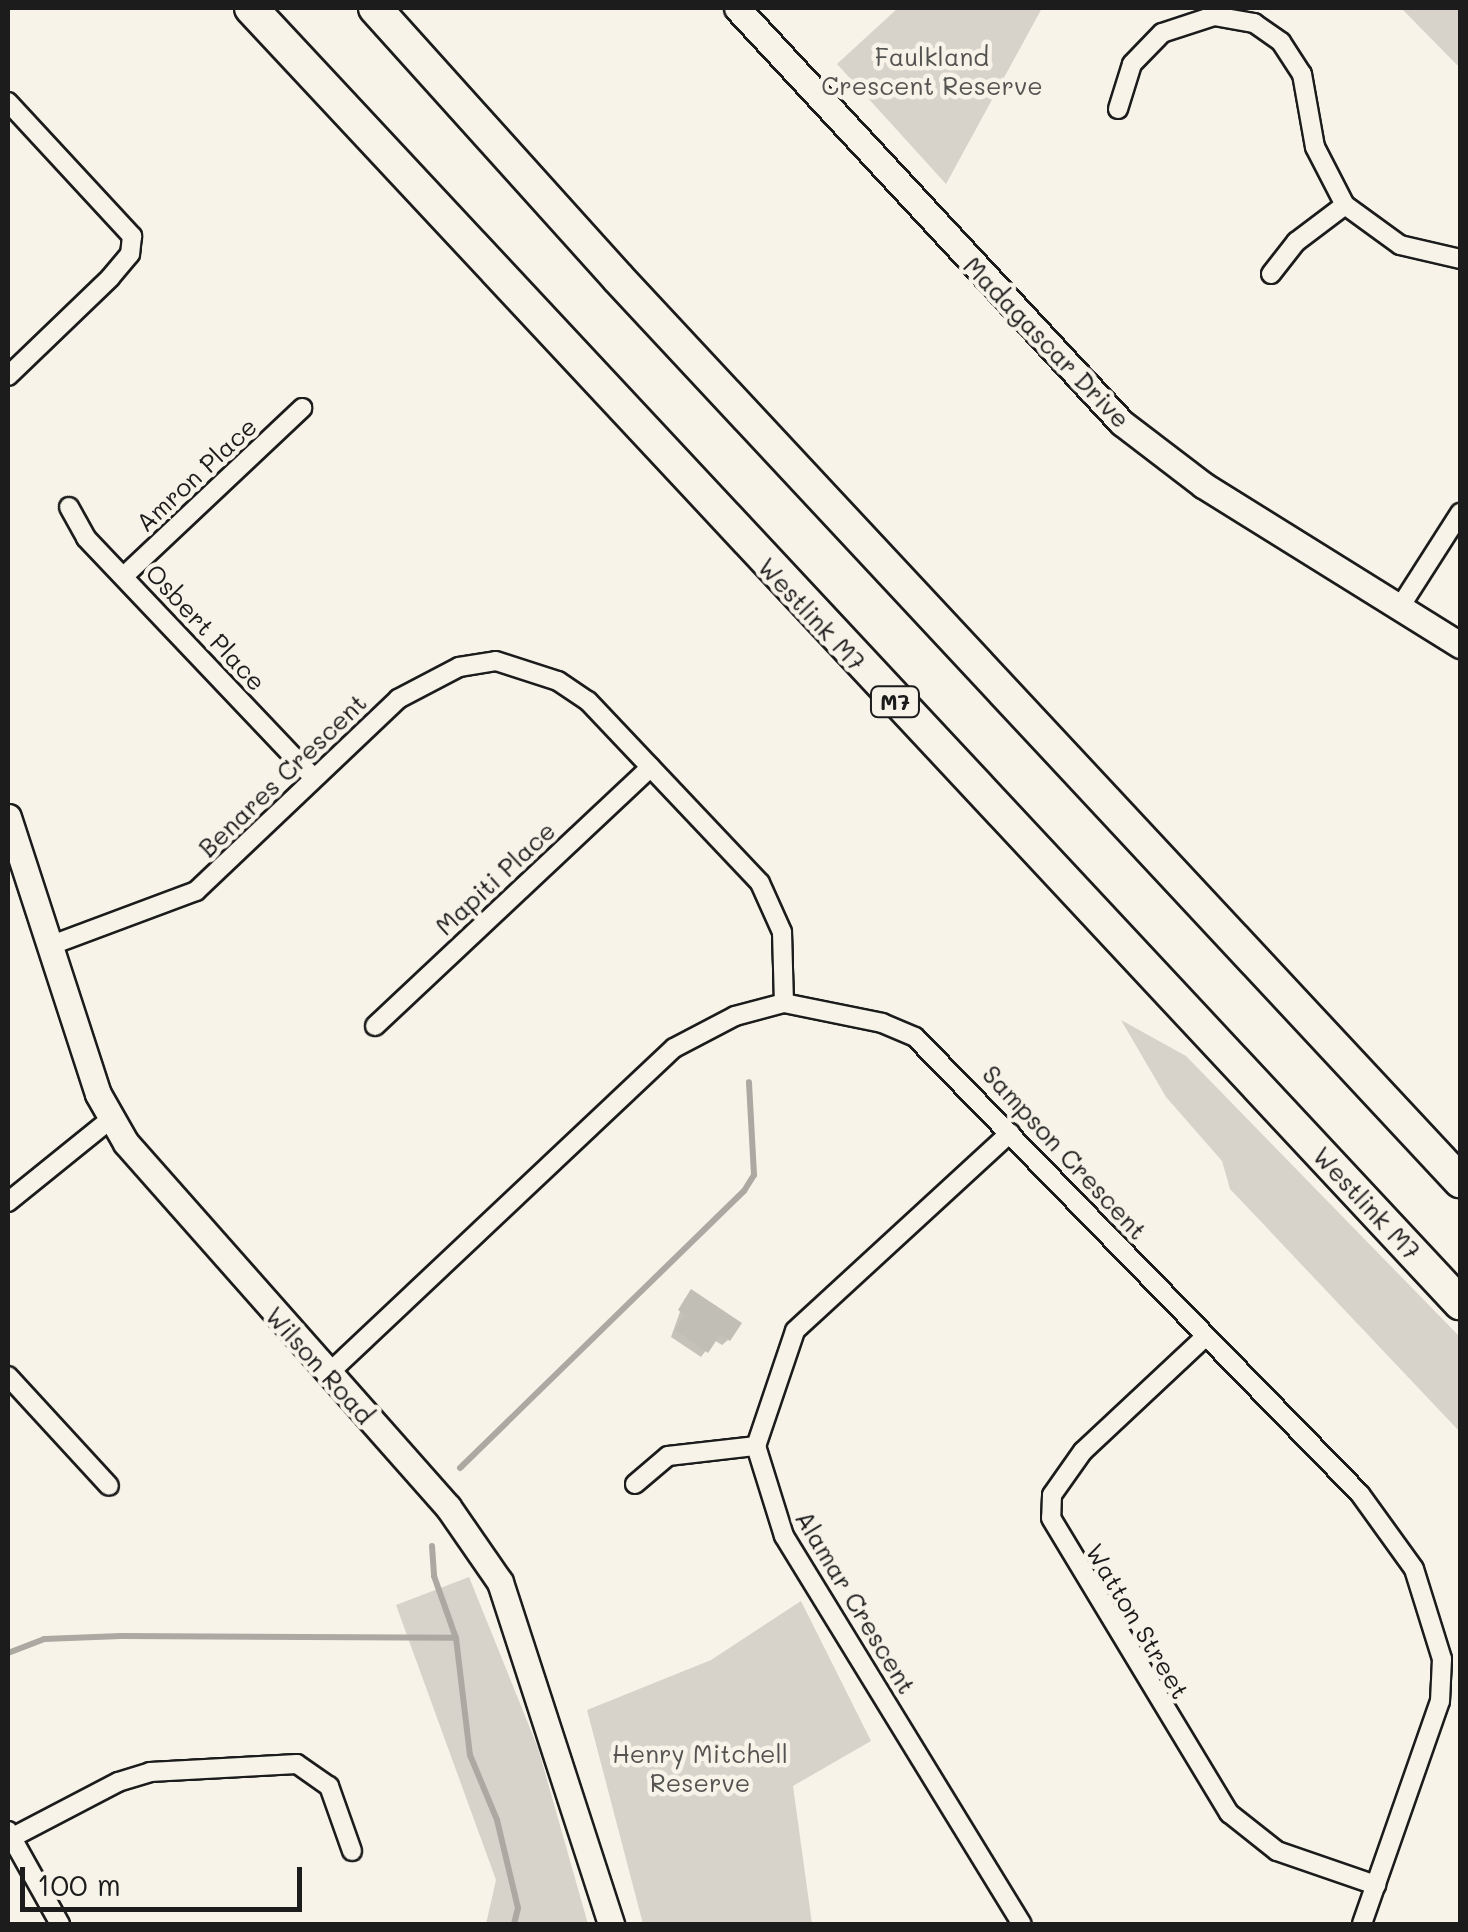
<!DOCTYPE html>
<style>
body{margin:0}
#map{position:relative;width:1468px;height:1932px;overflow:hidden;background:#f7f3e8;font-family:Mali,sans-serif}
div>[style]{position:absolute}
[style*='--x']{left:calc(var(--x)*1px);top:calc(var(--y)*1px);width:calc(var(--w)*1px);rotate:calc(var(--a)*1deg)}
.green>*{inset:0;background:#d7d3cb}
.shadow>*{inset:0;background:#0003}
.stream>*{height:6px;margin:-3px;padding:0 3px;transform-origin:3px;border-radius:3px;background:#aca9a2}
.building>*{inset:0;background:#c0beb5}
.roads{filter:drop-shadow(2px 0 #1c1c1c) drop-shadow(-2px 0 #1c1c1c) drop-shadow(0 2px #1c1c1c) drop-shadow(0 -2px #1c1c1c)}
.street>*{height:18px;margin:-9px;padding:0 9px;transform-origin:9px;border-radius:9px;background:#f7f3e8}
.secondary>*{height:25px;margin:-12.5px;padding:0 12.5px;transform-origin:12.5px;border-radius:12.5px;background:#f7f3e8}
.highway>*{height:32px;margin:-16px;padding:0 16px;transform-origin:16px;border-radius:16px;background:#f7f3e8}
span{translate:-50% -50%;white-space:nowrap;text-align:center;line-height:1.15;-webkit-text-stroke:9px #f7f3e8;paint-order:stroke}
.shield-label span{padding:2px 8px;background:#f7f3e8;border:2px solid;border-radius:8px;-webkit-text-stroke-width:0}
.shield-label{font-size:22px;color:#1c1c1c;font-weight:700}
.park-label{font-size:25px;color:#545351}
.street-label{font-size:25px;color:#1c1c1c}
.frame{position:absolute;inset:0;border:10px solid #1c1c1c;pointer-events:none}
.scale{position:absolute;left:20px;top:1867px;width:282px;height:45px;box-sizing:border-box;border:5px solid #1c1c1c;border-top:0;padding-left:12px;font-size:30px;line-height:35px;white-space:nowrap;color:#1c1c1c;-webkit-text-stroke:8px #f7f3e8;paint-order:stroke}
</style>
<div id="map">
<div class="green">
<i style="clip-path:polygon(898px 8px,1042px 8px,946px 184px,837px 64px)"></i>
<i style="clip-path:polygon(1401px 8px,1460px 8px,1460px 68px)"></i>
<i style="clip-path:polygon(1121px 1020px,1186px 1056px,1460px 1337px,1460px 1432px,1230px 1189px,1222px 1161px,1166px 1097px)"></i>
<i style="clip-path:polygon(469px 1577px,538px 1748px,588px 1924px,486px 1924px,496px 1880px,396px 1605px)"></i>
<i style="clip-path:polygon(801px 1601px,871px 1741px,793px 1786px,812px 1924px,643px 1924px,587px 1710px,711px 1660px)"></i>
</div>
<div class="shadow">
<i style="clip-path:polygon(685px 1298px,728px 1340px,722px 1345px,714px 1340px,701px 1357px,671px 1337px)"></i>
</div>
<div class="stream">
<i style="--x:460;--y:1468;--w:397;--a:-44.3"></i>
<i style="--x:744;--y:1191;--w:19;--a:-58"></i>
<i style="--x:754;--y:1175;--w:93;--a:-93.1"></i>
<i style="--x:432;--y:1546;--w:30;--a:86"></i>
<i style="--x:434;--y:1576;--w:66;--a:70.5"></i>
<i style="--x:456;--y:1638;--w:118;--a:83.2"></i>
<i style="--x:470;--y:1755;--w:70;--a:67.4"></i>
<i style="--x:497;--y:1820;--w:90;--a:76.6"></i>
<i style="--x:518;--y:1908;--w:16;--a:104"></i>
<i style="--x:8;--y:1653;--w:39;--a:-21"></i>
<i style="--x:44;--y:1639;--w:77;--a:-2.2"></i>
<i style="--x:121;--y:1636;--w:335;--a:0.3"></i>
</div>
<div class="building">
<i style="clip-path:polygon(691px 1289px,742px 1323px,730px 1341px,720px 1335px,708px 1353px,675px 1330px,685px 1315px,678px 1310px)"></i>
</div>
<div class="roads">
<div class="street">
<i style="--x:8;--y:102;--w:183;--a:47.2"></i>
<i style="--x:132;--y:236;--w:18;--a:96"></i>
<i style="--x:130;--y:254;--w:31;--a:130"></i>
<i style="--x:110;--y:278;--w:141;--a:136.1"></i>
<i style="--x:1118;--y:109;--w:47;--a:-72.7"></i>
<i style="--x:1132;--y:64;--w:43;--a:-45.9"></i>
<i style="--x:1162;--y:33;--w:55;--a:-18.1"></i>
<i style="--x:1214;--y:16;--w:41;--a:9.9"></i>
<i style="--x:1254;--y:23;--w:33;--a:35"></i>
<i style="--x:1281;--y:42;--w:38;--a:57"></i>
<i style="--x:1302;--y:74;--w:74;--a:79.9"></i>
<i style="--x:1315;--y:147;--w:65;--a:62.7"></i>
<i style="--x:1345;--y:205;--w:68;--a:36"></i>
<i style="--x:1400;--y:245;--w:62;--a:13.1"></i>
<i style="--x:1271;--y:274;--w:41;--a:-52"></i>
<i style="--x:1296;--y:242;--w:61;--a:-37.1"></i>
<i style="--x:69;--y:507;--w:35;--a:61"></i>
<i style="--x:86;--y:538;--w:330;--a:46.5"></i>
<i style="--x:124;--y:576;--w:245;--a:-43.3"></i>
<i style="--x:1400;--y:607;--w:112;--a:-57.4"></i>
<i style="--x:49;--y:946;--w:157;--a:-20.5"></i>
<i style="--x:196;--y:891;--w:279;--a:-43.5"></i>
<i style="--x:398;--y:699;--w:69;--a:-27.7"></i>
<i style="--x:459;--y:667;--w:37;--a:-9"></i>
<i style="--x:496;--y:661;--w:65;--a:17.9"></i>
<i style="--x:558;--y:681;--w:36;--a:34"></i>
<i style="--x:588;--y:701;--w:250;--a:46.6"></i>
<i style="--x:760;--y:883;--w:54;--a:65.8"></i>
<i style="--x:782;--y:932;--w:71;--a:88.4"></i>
<i style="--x:375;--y:1026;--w:378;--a:-43.2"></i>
<i style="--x:1010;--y:1133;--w:292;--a:137.4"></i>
<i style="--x:795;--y:1331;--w:121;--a:108.7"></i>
<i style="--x:756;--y:1446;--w:94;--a:72.7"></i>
<i style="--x:784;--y:1536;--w:455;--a:58.5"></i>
<i style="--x:8;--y:1202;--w:132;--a:-38.9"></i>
<i style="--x:1205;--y:1337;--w:167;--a:136.9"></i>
<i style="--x:1083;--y:1451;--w:54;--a:125.2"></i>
<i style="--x:1052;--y:1495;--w:23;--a:92"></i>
<i style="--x:1051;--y:1518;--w:345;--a:58.9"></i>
<i style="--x:1229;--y:1813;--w:61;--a:38.4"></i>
<i style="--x:1277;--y:1851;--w:105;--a:19"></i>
<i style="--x:328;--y:1374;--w:475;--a:-43.3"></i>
<i style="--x:674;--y:1048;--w:69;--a:-27.7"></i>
<i style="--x:735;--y:1016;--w:51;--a:-14.9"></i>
<i style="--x:784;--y:1003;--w:100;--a:11.5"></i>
<i style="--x:882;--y:1023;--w:36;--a:23"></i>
<i style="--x:915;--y:1037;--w:638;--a:45.76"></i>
<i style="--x:1360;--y:1494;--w:92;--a:54.2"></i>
<i style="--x:1414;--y:1569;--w:94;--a:72.7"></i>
<i style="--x:1442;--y:1659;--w:42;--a:92.7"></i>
<i style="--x:1440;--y:1701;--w:236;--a:109.3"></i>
<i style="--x:8;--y:1376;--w:149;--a:47.4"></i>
<i style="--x:635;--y:1484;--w:43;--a:-40.3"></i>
<i style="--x:668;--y:1456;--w:89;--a:-6.5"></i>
<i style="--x:8;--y:1831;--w:107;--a:60.8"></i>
<i style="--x:11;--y:1838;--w:121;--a:-27.6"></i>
<i style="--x:118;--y:1782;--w:34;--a:-17"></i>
<i style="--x:150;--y:1772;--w:147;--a:-3.1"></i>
<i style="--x:297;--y:1764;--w:39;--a:35"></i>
<i style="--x:329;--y:1786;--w:69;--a:70.5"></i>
</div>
<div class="secondary">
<i style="--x:737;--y:8;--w:566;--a:47.15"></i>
<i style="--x:1122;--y:423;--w:102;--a:37.4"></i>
<i style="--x:1203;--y:485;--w:303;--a:31.9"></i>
<i style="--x:8;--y:817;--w:291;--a:72"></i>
<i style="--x:98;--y:1094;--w:56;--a:60.3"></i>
<i style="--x:126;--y:1143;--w:486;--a:48.5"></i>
<i style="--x:448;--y:1507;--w:91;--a:55.3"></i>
<i style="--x:500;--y:1582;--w:360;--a:72"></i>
</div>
<div class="highway">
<i style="--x:251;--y:8;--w:1772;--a:46.97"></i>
<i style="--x:375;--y:8;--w:363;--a:48"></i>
<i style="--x:618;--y:278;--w:1235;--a:47"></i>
</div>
</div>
<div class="shield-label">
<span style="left:895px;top:702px">M7</span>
</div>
<div class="park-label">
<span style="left:932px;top:71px">Faulkland<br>Crescent Reserve</span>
<span style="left:700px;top:1768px">Henry Mitchell<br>Reserve</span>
</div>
<div class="street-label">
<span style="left:1047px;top:342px;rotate:46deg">Madagascar Drive</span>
<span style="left:196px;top:474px;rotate:-43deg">Amron Place</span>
<span style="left:812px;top:614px;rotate:47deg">Westlink M7</span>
<span style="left:206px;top:627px;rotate:47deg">Osbert Place</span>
<span style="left:282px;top:775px;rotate:-44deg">Benares Crescent</span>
<span style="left:495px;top:878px;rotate:-43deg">Mapiti Place</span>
<span style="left:1065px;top:1152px;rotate:47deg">Sampson Crescent</span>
<span style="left:1367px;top:1203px;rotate:47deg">Westlink M7</span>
<span style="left:320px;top:1365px;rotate:48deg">Wilson Road</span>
<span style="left:856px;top:1602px;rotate:59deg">Alamar Crescent</span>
<span style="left:1138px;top:1621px;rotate:59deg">Watton Street</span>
</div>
<div class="frame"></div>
<div class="scale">100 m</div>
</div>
